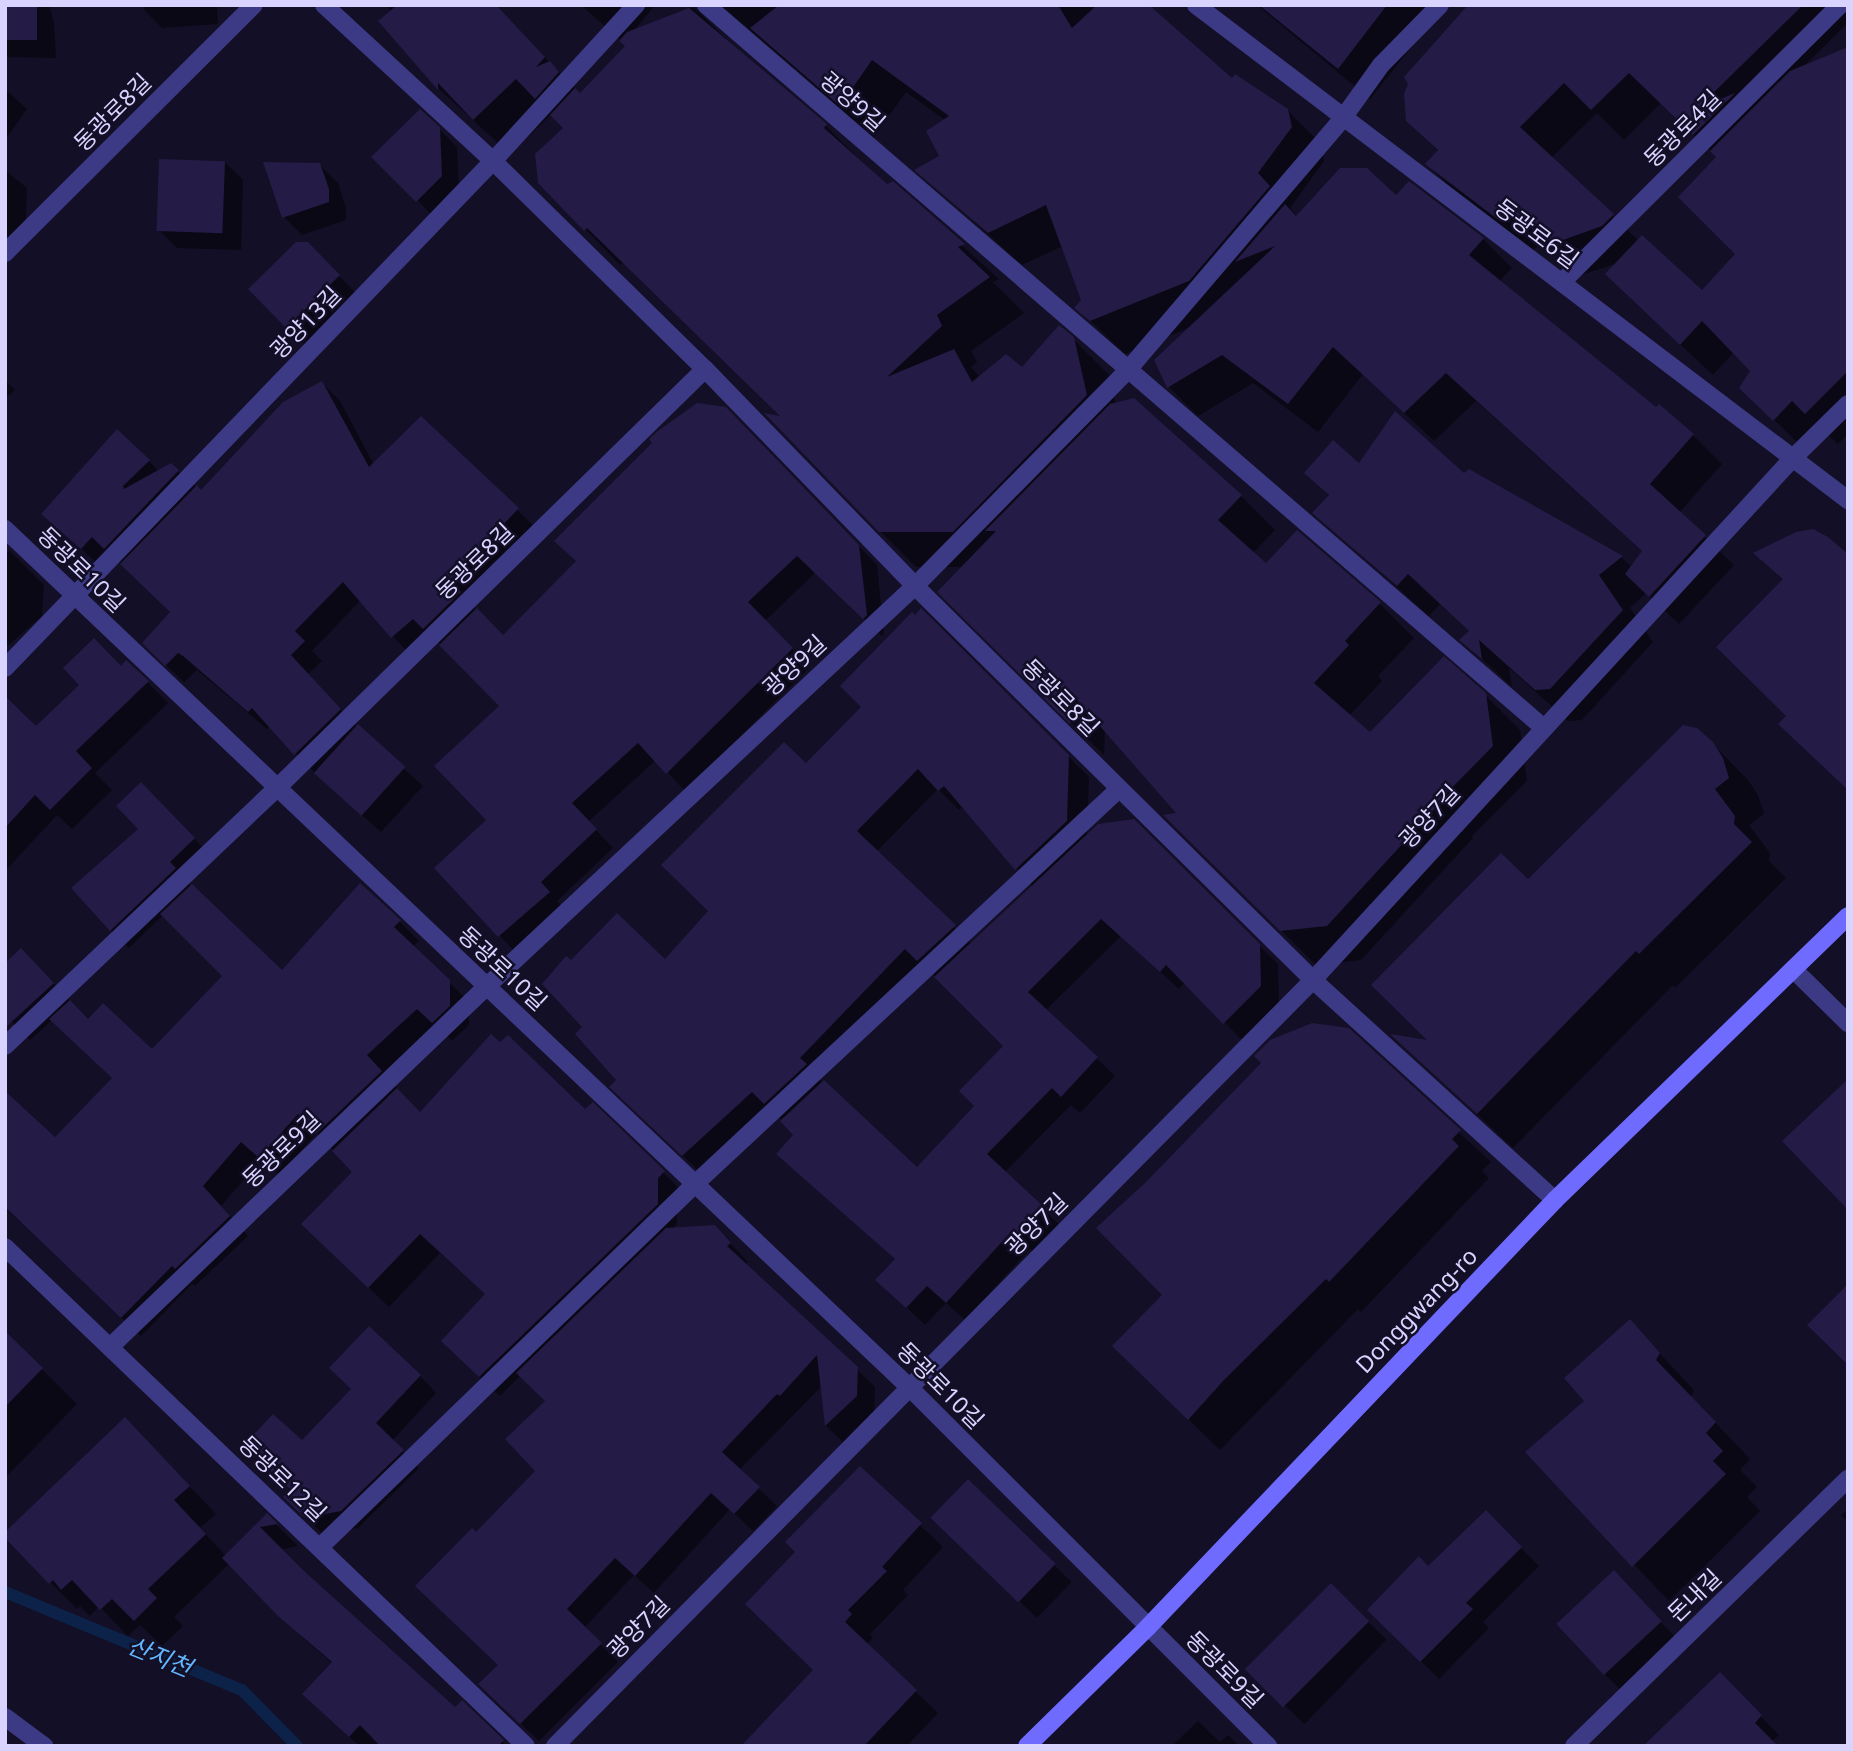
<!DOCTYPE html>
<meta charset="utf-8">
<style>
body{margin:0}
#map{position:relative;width:1853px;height:1751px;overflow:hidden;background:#130f26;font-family:"Noto Sans","Noto Sans KR",sans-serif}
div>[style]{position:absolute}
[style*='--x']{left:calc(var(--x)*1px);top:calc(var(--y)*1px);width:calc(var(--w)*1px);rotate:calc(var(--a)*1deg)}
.shadow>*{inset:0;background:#0007;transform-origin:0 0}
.stream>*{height:12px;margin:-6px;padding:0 6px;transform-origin:6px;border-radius:6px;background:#0c2248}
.building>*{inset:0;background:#241b47;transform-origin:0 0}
.minor>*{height:18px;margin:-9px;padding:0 9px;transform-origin:9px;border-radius:9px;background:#3d3a85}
.tertiary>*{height:18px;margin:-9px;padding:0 9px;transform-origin:9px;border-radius:9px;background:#3d3a85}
.secondary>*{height:18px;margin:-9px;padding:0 9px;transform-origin:9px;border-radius:9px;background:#6f6bff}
span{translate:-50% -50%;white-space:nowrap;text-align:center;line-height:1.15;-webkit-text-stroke:5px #130f26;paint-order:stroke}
.street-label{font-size:23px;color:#d9d4ff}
.water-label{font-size:24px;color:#62b6ff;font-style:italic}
.frame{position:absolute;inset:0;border:7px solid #d9d4ff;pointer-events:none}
</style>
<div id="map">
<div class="shadow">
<i style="clip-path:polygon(5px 5px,49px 5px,54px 23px,56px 58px,5px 57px)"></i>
<i style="clip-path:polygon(144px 5px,217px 5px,218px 24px,162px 28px,144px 10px)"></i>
<i style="clip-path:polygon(386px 5px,495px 5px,581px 95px,627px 46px,581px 5px,655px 5px,634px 31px,694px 7px,730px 43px,826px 126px,887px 187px,893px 183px,999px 279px,993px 282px,1024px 313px,971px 351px,977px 362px,971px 367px,980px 377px,1022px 370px,1073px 339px,1109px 375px,1116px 405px,1241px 496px,1275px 530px,1253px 553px,1266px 565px,1297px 532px,1380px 604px,1414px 638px,1378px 676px,1382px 681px,1349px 716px,1370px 734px,1485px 695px,1520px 730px,1527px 781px,1472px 836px,1473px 838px,1361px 960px,1316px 965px,1166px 816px,1180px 814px,1105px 729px,1104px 755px,940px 592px,964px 567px,916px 567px,880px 531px,784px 418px,624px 262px,620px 265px,540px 182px,565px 128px,552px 114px,510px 154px,439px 89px,381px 21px,392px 12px)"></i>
<i style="clip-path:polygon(721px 5px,1147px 5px,1233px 81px,1287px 110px,1321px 144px,1324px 161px,1290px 208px,1298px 217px,1396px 197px,1409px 183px,1483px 239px,1512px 268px,1499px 282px,1657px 410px,1693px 435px,1722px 464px,1679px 513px,1734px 565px,1679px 624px,1646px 593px,1630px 608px,1653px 642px,1582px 720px,1568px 721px,1509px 668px,1512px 687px,1462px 640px,1470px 632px,1440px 604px,1429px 616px,1315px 513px,1330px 497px,1307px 473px,1359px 466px,1464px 476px,1621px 557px,1632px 567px,1643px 552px,1476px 401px,1434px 441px,1363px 374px,1318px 432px,1253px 383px,1198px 416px,1169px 387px,1191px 327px,1125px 354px,1076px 307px,1083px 300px,1063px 246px,1022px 265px,917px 170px,941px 157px,945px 120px,906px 92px,874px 137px)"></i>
<i style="clip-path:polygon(1257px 5px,1445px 5px,1370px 99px)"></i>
<i style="clip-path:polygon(evenodd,1601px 5px,1848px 5px,1848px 23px,1802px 68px,1848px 49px,1848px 434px,1838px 444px,1824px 431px,1806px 451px,1742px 388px,1752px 371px,1734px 352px,1713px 375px,1638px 305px,1618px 263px,1581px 275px,1543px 240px,1532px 252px,1458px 195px,1427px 164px,1439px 152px,1407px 121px,1601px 5px,1661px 103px,1718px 158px,1738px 254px,1702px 292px,1639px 241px,1551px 158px,1597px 113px,1624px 140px,1661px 103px)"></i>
<i style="clip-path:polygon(5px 89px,27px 109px,5px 140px)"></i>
<i style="clip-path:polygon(438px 128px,457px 147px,459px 195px,436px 219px,374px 157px)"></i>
<i style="clip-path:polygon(225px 162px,243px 180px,241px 250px,177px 248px,159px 230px)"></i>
<i style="clip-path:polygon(320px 165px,338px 183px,346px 208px,346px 220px,302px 235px,284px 217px)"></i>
<i style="clip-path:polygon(5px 170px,27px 188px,25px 238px,5px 237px)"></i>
<i style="left:307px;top:244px;width:71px;height:73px;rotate:45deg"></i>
<i style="clip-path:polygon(5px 380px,15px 390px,5px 399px)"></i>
<i style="clip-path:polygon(322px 383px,340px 401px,374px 465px,421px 419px,535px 527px,465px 600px,503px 637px,744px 428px,877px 565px,884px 634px,882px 636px,816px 572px,765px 621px,810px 667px,685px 791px,656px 760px,588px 822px,613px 848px,557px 901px,566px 911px,517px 954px,436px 868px,488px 820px,501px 706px,432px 636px,410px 655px,361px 600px,312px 651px,322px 661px,308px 674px,358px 728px,423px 786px,381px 832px,314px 772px,270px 726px,267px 729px,197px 670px,184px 682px,162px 661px,172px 612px,111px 554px,100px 566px,62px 531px,149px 461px,159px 472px,171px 465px,201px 492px)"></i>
<i style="clip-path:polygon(10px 551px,44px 585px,42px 616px,5px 648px,5px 553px)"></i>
<i style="clip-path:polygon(evenodd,921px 611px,1089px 777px,1087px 837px,1134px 821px,1278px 964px,1279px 1005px,1242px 1040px,1185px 982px,1179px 989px,1121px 936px,1046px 1010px,1115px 1076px,1080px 1113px,1071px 1105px,1004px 1173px,1060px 1225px,1034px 1253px,1030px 1249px,965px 1320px,946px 1303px,925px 1325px,896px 1297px,896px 1260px,778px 1154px,796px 1135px,773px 1111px,703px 1175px,631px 1106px,585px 1027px,571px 962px,665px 961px,711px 911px,806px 766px,864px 707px,921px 611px,938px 789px,959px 810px,963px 806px,1033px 887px,972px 944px,876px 852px,938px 789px,921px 611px,926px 967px,1005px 1046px,976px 1106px,917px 1169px,819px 1079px,926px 967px)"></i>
<i style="clip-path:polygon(127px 662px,168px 703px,95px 773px,112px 790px,72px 829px,57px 815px,5px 871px,5px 711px,36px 728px)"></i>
<i style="clip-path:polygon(1712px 743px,1748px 780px,1758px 795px,1764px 814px,1749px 825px,1770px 853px,1769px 861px,1786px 878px,1675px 988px,1673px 985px,1513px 1148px,1395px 1037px,1431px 1042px,1528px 882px)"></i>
<i style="clip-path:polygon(141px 784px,212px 857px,186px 881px,282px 972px,399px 921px,419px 941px,413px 947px,468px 1001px,469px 1025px,452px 1041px,438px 1026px,385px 1075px,421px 1114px,585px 1112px,593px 1105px,683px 1192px,677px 1198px,677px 1224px,671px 1230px,715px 1227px,748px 1262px,745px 1264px,875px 1387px,874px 1415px,844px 1443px,826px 1426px,822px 1386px,739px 1470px,777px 1506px,753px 1531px,730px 1509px,654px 1593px,634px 1575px,584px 1628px,618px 1662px,539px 1741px,498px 1702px,500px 1665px,476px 1535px,538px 1471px,547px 1401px,521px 1375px,500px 1396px,463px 1361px,487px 1295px,440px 1253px,389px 1307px,323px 1244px,354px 1172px,317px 1133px,279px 1175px,261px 1160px,221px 1206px,248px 1236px,195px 1286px,192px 1284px,141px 1336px,5px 1208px,5px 1117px,56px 1140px,114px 1079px,52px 1020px,30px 1040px,5px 1015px,39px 968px,89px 1021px,153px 1051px,224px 976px,163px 915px,129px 948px,111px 930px,140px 829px)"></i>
<i style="clip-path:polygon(1348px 1030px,1491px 1162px,1482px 1171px,1489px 1178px,1361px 1312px,1358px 1309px,1220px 1450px,1145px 1377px,1164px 1295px)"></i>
<i style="clip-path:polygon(1630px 1322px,1694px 1390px,1691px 1397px,1750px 1459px,1740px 1470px,1757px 1487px,1747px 1497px,1760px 1511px,1669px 1601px,1528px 1453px,1586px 1401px)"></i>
<i style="clip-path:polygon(5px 1333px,77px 1404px,5px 1478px)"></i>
<i style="clip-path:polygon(420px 1376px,436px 1393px,392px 1441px,419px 1468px,358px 1528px,323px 1534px,285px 1497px,292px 1490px,302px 1442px,353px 1389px)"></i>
<i style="clip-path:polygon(152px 1447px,216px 1514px,200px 1528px,226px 1556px,267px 1516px,298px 1546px,280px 1550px,455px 1710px,462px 1703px,507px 1746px,359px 1746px,327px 1716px,333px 1664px,303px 1638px,230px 1563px,174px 1617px,183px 1626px,162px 1646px,140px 1625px,128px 1636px,99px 1606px,90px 1616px,80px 1606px,77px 1609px,50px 1582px)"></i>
<i style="clip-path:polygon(860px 1468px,943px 1547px,903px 1590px,908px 1595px,870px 1634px,873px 1637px,867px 1645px,938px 1713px,907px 1746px,743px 1746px,815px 1670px,797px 1552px)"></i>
<i style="left:968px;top:1482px;width:144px;height:50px;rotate:44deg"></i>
<i style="clip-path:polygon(1848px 1509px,1848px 1522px,1841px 1515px)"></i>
<i style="clip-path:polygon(1486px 1513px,1539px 1566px,1483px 1622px,1489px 1628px,1439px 1679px,1369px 1610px,1428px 1568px)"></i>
<i style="left:1331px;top:1586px;width:77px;height:118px;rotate:44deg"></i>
<i style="clip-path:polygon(1631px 1591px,1678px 1640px,1622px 1691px,1604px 1674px)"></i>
<i style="clip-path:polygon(1720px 1675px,1779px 1735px,1771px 1742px,1649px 1746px)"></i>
<i style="clip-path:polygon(1198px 1721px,1220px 1742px,1228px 1735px,1239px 1746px,1172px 1746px)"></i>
</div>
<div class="stream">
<i style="--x:5;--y:1592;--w:256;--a:22.5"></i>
<i style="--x:242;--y:1690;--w:78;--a:45.5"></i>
</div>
<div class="building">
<i style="left:5px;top:5px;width:32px;height:35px"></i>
<i style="clip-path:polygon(397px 5px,496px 5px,545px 57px,536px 67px,550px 61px,559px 72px,535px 99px,516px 79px,473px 120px,438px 83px,438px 90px,378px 21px)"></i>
<i style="clip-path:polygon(779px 5px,1058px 5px,1072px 28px,1097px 5px,1149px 5px,1232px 78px,1235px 74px,1288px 109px,1292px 127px,1258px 173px,1270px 186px,1189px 281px,1090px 321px,1074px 308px,1081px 300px,1046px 205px,988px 233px,914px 170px,939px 156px,926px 131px,949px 116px,872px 60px,840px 106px,750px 28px)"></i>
<i style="clip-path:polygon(1259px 5px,1387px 5px,1338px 69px)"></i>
<i style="clip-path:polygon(1468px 5px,1803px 5px,1697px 109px,1735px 93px,1693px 135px,1629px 73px,1591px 110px,1564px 83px,1520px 127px,1614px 214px,1602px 226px,1549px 245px,1511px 210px,1500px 221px,1425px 164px,1438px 150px,1406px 121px,1404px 94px,1408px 84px,1404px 77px)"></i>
<i style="clip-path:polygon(689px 8px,827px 124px,824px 128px,887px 184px,893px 181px,965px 244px,958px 247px,990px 277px,937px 315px,942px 326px,887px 377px,954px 349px,972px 382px,1006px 354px,1022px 367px,1059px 325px,1074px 337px,1087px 395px,953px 532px,879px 532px,764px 413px,780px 416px,587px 228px,584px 231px,538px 183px,535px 154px,563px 128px,550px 115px,575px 88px,580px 93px,625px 46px,619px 41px,627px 32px)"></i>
<i style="clip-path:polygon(1848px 47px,1848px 371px,1805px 414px,1792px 401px,1773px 421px,1739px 388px,1750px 371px,1702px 321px,1680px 345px,1605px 274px,1642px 235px,1702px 290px,1735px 254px,1678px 197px,1716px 157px,1710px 151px,1790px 71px)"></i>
<i style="clip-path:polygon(420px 109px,440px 127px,442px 176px,416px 202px,371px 157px)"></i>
<i style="left:159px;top:159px;width:66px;height:72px;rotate:2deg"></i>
<i style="clip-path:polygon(263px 162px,320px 163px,329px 189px,329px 202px,282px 218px)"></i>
<i style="clip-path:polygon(1340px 168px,1367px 168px,1396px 195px,1409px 181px,1484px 238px,1469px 255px,1656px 407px,1659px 404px,1694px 434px,1650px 484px,1706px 535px,1649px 597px,1625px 574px,1642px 551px,1446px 373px,1404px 413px,1333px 347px,1288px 404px,1222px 355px,1167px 388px,1154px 360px,1275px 246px,1235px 262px,1285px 204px,1296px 216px)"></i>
<i style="clip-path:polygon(296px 242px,308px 242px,340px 275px,286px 328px,248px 289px)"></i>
<i style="clip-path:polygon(322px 381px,369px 467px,421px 416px,519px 508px,449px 581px,461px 592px,423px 629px,413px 619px,391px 638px,343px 582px,295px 631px,305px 641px,291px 655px,341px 709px,294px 755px,252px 708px,248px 712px,183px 656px,178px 653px,165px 666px,142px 643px,170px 612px,120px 564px,197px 485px,201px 490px,283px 402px)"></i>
<i style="clip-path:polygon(1134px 398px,1242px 495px,1218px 520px,1266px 563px,1297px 530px,1381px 602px,1345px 641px,1349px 645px,1314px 683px,1370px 732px,1444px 656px,1486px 693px,1493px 746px,1439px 801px,1440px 803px,1327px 926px,1280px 931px,1163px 815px,1176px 813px,1071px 693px,1070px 724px,937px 592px,996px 531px,985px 531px,1110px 404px)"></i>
<i style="clip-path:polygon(697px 403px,726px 407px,859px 545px,867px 615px,863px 619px,797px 556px,748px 602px,793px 648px,666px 774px,638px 743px,572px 803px,597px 829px,541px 882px,550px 892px,498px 937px,434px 868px,486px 820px,434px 766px,499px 706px,439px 645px,477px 608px,503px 635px,576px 561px,554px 541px,652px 443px,649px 439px,658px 431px)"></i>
<i style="clip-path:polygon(1395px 411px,1464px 473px,1469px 469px,1623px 556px,1599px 575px,1623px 610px,1550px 689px,1535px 690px,1479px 640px,1482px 659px,1459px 640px,1469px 631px,1408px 574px,1397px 586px,1312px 513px,1329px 495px,1304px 473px,1333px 440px,1359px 463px)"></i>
<i style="clip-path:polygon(117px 429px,150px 460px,123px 486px,124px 489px,171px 463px,179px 470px,104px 549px,92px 537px,81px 549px,41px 514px)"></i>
<i style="clip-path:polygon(1813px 529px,1828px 537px,1848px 554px,1848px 790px,1778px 724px,1786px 716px,1716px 647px,1783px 579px,1753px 553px,1796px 532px)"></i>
<i style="clip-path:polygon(921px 608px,1069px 755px,1067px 821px,1015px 870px,944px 786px,938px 791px,918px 769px,857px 831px,956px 925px,917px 961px,905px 949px,800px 1058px,807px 1064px,764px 1104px,752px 1092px,682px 1156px,609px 1087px,616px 1080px,575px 1034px,582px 1027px,542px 984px,566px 956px,571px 960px,617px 913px,665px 959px,708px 911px,661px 865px,784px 742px,806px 763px,861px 707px,840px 686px,912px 612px,915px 615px)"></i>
<i style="clip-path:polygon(94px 638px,121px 666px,126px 660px,149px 681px,76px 751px,92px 768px,50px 810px,35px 795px,5px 828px,5px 696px,36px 726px,79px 685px,63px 668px)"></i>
<i style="left:358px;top:724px;width:64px;height:66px;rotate:42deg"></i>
<i style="clip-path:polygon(1683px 725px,1697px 728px,1713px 742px,1723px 758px,1729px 778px,1715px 789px,1735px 816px,1734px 824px,1752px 842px,1639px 954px,1636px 951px,1477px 1114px,1390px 1034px,1427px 1040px,1371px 985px,1501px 853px,1528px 879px)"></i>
<i style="clip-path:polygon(141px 782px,195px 838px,170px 862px,176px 868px,110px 931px,71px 888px,138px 829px,116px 806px)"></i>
<i style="clip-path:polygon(1134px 819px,1260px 944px,1261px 986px,1223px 1024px,1166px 965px,1160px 972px,1101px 919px,1028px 992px,1098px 1057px,1061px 1097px,1052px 1088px,987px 1154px,1043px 1206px,1015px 1236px,1011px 1232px,946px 1303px,927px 1286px,906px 1308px,875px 1280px,895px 1259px,776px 1154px,793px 1135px,780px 1121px,824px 1080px,917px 1167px,974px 1106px,959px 1091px,1003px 1046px,934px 977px,1098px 824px)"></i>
<i style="clip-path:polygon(360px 883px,401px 920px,394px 927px,450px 980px,450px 1006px,432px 1023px,417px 1009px,367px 1055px,382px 1071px,316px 1134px,298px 1114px,259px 1158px,241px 1142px,203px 1186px,230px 1216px,175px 1269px,172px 1266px,121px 1318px,5px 1207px,5px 1091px,55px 1137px,112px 1078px,49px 1019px,70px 1000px,88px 1019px,103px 1003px,152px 1049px,222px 976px,160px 914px,192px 884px,282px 970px)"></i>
<i style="clip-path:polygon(21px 948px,54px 983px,5px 1028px,5px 963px)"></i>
<i style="clip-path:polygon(1312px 1023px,1349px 1028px,1461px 1130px,1452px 1139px,1459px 1146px,1329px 1282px,1326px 1279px,1224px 1380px,1188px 1420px,1112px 1346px,1162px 1295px,1096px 1228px,1147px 1181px,1261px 1063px,1254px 1056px,1270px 1040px)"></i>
<i style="clip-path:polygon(491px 1034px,500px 1042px,508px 1035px,585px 1109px,593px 1102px,665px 1171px,658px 1178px,658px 1204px,479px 1377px,441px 1341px,485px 1294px,420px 1234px,368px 1288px,301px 1224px,352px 1172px,332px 1151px,397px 1088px,420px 1112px)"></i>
<i style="clip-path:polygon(1848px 1079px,1848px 1210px,1782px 1141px)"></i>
<i style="clip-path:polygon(715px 1225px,731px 1243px,727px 1246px,858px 1367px,857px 1396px,825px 1426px,817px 1355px,780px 1396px,777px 1394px,722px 1452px,760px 1487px,734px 1514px,711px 1493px,635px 1576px,615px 1558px,567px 1609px,602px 1643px,520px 1724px,478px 1684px,498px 1665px,415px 1586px,472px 1528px,476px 1532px,535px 1471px,505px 1439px,545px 1401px,516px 1373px,666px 1228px)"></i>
<i style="clip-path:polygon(1848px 1284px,1848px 1365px,1807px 1325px)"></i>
<i style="clip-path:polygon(1630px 1319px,1660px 1353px,1656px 1360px,1716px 1422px,1706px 1433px,1723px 1451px,1713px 1461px,1726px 1474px,1632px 1567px,1525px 1452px,1584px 1401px,1564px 1378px)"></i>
<i style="clip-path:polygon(369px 1326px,421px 1375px,376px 1423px,404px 1450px,341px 1511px,305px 1518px,283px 1497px,290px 1489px,243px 1446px,273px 1414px,302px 1440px,351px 1389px,329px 1368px)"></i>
<i style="clip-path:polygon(5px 1331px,43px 1368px,5px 1407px)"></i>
<i style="clip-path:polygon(125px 1417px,190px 1486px,174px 1500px,206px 1534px,148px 1589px,157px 1598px,134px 1621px,112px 1599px,100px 1610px,72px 1580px,61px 1590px,53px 1580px,49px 1584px,5px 1538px,5px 1532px)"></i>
<i style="clip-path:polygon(860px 1466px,922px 1523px,882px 1567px,887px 1571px,848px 1610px,852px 1614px,845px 1622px,917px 1690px,864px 1746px,741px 1746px,813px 1670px,745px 1604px,795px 1552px,785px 1542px)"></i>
<i style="left:968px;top:1479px;width:122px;height:54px;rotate:44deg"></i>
<i style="clip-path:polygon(1486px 1510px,1522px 1547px,1466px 1603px,1473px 1609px,1420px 1662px,1367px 1610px,1419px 1556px,1428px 1566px)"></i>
<i style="clip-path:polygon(267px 1513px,278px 1524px,260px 1527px,304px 1571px,455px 1707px,462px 1700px,504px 1740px,498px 1746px,380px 1746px,360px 1725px,349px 1737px,302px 1694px,332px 1662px,278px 1616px,222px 1558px)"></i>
<i style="left:1614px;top:1570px;width:70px;height:79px;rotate:47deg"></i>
<i style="left:1331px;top:1583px;width:54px;height:122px;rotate:45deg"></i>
<i style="clip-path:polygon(1720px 1672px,1762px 1715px,1755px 1723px,1778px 1746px,1643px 1746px)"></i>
</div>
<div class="minor">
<i style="--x:324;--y:5;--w:230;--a:42.7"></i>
<i style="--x:493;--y:161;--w:297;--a:44.5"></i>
<i style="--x:705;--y:369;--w:302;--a:45.9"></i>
<i style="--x:915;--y:586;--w:560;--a:44.71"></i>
<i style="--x:1313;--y:980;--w:327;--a:42.3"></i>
<i style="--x:706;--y:5;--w:1107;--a:40.79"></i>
<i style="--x:5;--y:253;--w:351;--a:-44.9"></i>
<i style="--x:1562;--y:282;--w:392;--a:-44.9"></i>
<i style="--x:5;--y:529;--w:1246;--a:43.5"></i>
<i style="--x:909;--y:1387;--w:508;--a:45"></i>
<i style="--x:5;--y:668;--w:704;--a:-46.09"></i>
<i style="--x:493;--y:161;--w:212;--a:-47.5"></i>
<i style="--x:1793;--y:969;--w:77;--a:44.5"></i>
<i style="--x:5;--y:1046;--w:375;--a:-43.5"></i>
<i style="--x:277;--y:788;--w:599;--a:-44.39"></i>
<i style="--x:5;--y:1247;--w:721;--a:43.76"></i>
<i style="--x:110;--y:1347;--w:521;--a:-43.75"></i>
<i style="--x:486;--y:987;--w:587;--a:-43.07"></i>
<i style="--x:915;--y:586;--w:302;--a:-45.4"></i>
<i style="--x:1127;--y:371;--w:333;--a:-49.5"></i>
<i style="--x:1343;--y:118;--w:65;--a:-54.4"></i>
<i style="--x:1381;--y:65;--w:84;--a:-45.5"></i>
<i style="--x:320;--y:1547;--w:523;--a:-44.07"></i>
<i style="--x:696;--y:1183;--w:578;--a:-42.97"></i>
<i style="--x:5;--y:1717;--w:49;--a:36.6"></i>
<i style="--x:555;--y:1746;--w:1078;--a:-45.3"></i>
<i style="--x:1313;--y:980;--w:709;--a:-47.4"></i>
<i style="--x:1793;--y:458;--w:77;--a:-44.5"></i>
<i style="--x:1574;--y:1746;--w:383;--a:-44.3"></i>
</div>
<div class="tertiary">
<i style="--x:1196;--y:5;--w:819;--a:37.21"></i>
</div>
<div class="secondary">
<i style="--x:1027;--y:1746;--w:170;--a:-44.5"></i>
<i style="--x:1148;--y:1627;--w:590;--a:-46.37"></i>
<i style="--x:1555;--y:1200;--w:408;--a:-44.1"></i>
</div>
<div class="street-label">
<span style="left:853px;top:101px;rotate:41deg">광양9길</span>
<span style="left:112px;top:112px;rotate:-45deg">동광로8길</span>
<span style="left:1682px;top:128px;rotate:-45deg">동광로4길</span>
<span style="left:1537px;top:233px;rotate:37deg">동광로6길</span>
<span style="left:305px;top:322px;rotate:-46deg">광양13길</span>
<span style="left:474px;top:561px;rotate:-44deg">동광로8길</span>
<span style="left:82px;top:569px;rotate:44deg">동광로10길</span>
<span style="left:794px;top:665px;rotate:-43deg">광양9길</span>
<span style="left:1061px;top:697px;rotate:45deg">동광로8길</span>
<span style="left:1429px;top:816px;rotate:-47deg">광양7길</span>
<span style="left:503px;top:968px;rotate:43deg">동광로10길</span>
<span style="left:281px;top:1149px;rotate:-44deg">동광로9길</span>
<span style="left:1036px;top:1224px;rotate:-45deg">광양7길</span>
<span style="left:1416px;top:1310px;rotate:-46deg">Donggwang-ro</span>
<span style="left:941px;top:1385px;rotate:45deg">동광로10길</span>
<span style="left:283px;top:1478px;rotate:44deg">동광로12길</span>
<span style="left:1694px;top:1595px;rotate:-44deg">돈내길</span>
<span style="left:638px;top:1627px;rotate:-45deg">광양7길</span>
<span style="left:1225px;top:1669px;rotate:45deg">동광로9길</span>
</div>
<div class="water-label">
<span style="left:160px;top:1656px;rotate:22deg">산지천</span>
</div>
<div class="frame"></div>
</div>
